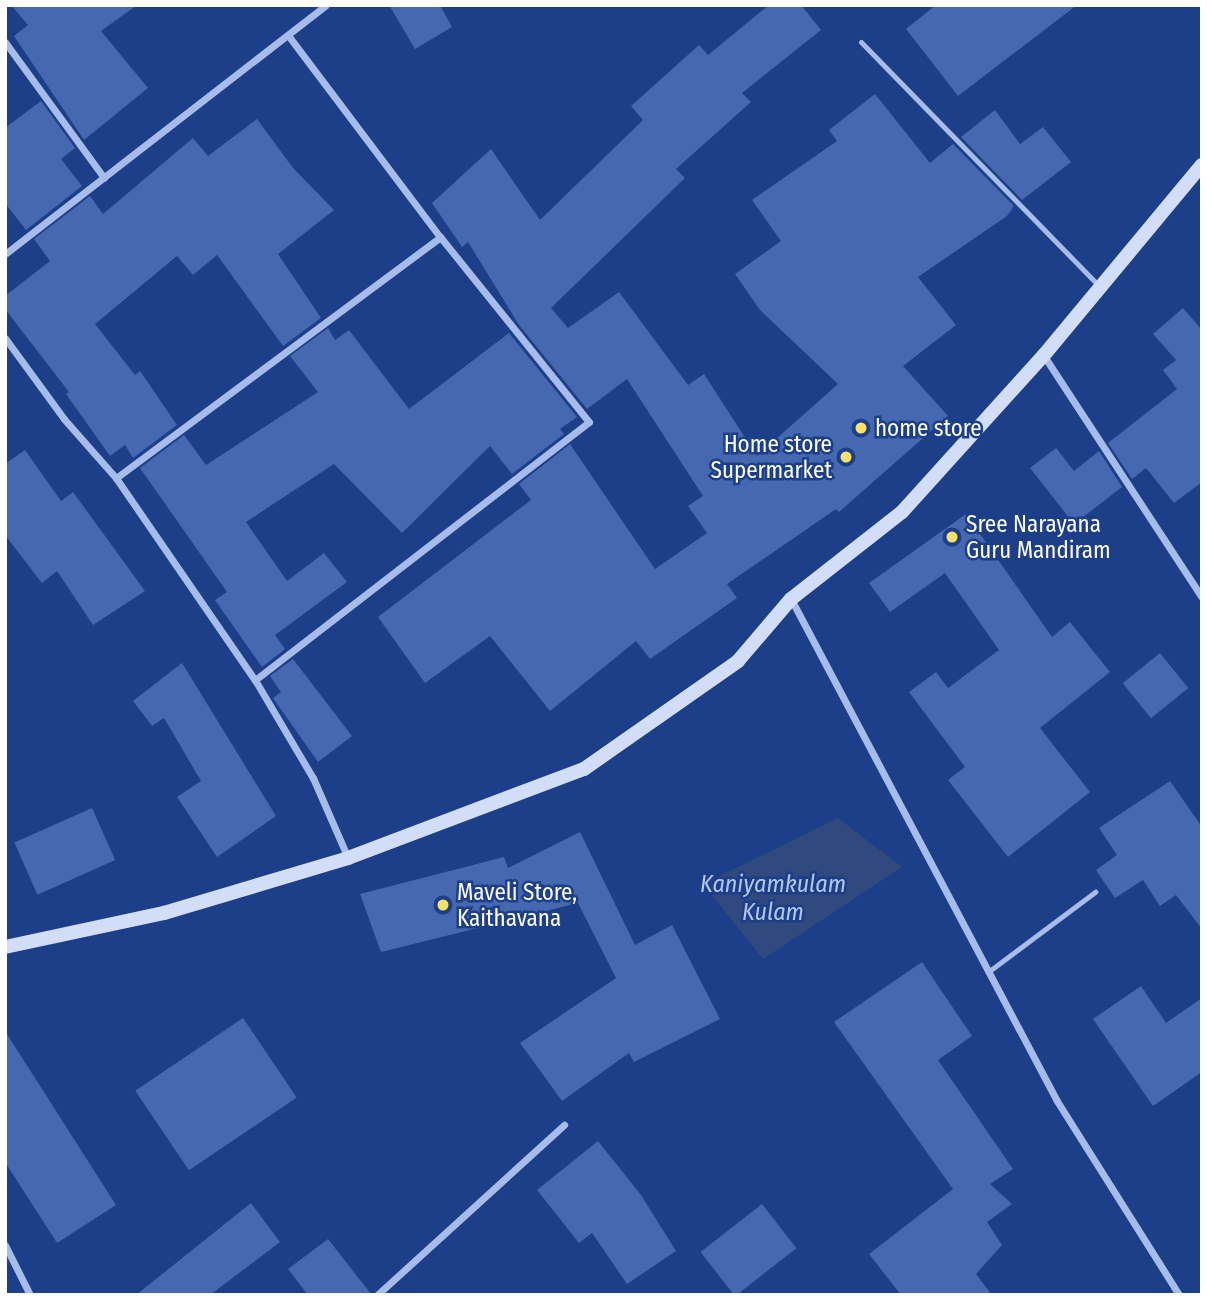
<!DOCTYPE html>
<style>
body{margin:0}
#map{position:relative;width:1207px;height:1300px;overflow:hidden;background:#1d3e88;font-family:"Fira Sans Condensed",sans-serif}
div>[style]{position:absolute}
[style*='--x']{left:calc(var(--x)*1px);top:calc(var(--y)*1px);width:calc(var(--w)*1px);rotate:calc(var(--a)*1deg)}
.water>*{inset:0;background:#30497f}
.building>*{inset:0;background:#4568b1;transform-origin:0 0}
.lane>*{height:5px;margin:-2.5px;padding:0 2.5px;transform-origin:2.5px;border-radius:2.5px;background:#a6bdeb}
.street>*{height:7px;margin:-3.5px;padding:0 3.5px;transform-origin:3.5px;border-radius:3.5px;background:#a6bdeb}
.secondary>*{height:14px;margin:-7px;padding:0 7px;transform-origin:7px;border-radius:7px;background:#d2def8}
.dots>*{width:19px;height:19px;translate:-50% -50%;box-sizing:border-box;border:4px solid #1d3e88;border-radius:50%}
span{translate:-50% -50%;white-space:nowrap;text-align:center;line-height:1.15;-webkit-text-stroke:5px #1d3e88;paint-order:stroke}
.poi-label{font-size:23px;color:#fff}
.left{translate:0 -50%;text-align:left}
.right{translate:-100% -50%;text-align:right}
.water-label{font-size:24px;color:#b2c8f3;font-style:italic}
.frame{position:absolute;inset:0;border:7px solid #fff;pointer-events:none}
</style>
<div id="map">
<div class="water">
<i style="clip-path:polygon(838px 818px,902px 867px,763px 959px,703px 884px)"></i>
</div>
<div class="building">
<i style="clip-path:polygon(11px 5px,137px 5px,101px 31px,148px 88px,84px 140px,14px 36px,28px 25px)"></i>
<i style="clip-path:polygon(389px 5px,440px 5px,452px 27px,415px 49px)"></i>
<i style="clip-path:polygon(769px 5px,801px 5px,821px 30px,742px 93px,751px 102px,676px 169px,685px 178px,551px 308px,568px 328px,619px 292px,688px 385px,704px 374px,757px 456px,838px 384px,760px 310px,735px 274px,781px 241px,752px 200px,837px 141px,829px 130px,875px 94px,930px 163px,953px 144px,1014px 206px,1007px 216px,918px 277px,956px 325px,903px 366px,948px 416px,839px 512px,836px 509px,727px 584px,737px 598px,650px 659px,636px 641px,550px 711px,490px 636px,425px 683px,378px 617px,531px 500px,519px 484px,570px 444px,655px 569px,707px 533px,688px 506px,703px 496px,627px 379px,587px 409px,519px 325px,468px 242px,462px 247px,432px 203px,491px 149px,540px 220px,643px 120px,631px 106px,699px 45px,708px 55px)"></i>
<i style="clip-path:polygon(936px 5px,1077px 5px,958px 96px,906px 29px)"></i>
<i style="clip-path:polygon(41px 101px,75px 148px,61px 159px,82px 186px,26px 230px,5px 203px,5px 128px)"></i>
<i style="clip-path:polygon(995px 110px,1020px 144px,1043px 127px,1071px 162px,1022px 200px,961px 137px)"></i>
<i style="clip-path:polygon(257px 119px,293px 168px,334px 210px,278px 254px,321px 318px,283px 346px,217px 255px,193px 275px,177px 256px,95px 324px,135px 375px,140px 371px,177px 425px,133px 458px,125px 445px,110px 456px,66px 394px,69px 392px,5px 309px,5px 296px,50px 261px,34px 239px,90px 196px,103px 214px,193px 138px,208px 156px)"></i>
<i style="clip-path:polygon(1183px 308px,1202px 330px,1202px 482px,1174px 503px,1146px 468px,1132px 479px,1108px 443px,1177px 389px,1163px 370px,1176px 360px,1153px 334px)"></i>
<i style="clip-path:polygon(328px 328px,335px 340px,349px 330px,409px 409px,509px 333px,577px 417px,560px 429px,564px 434px,512px 474px,490px 446px,402px 533px,334px 464px,246px 522px,287px 581px,324px 553px,347px 582px,275px 635px,285px 649px,262px 667px,215px 600px,227px 592px,140px 468px,184px 435px,206px 465px,318px 392px,290px 356px)"></i>
<i style="clip-path:polygon(1056px 448px,1074px 471px,1099px 451px,1122px 487px,1074px 524px,1030px 468px)"></i>
<i style="clip-path:polygon(25px 450px,61px 501px,73px 492px,145px 591px,93px 625px,57px 571px,42px 583px,5px 535px,5px 464px)"></i>
<i style="clip-path:polygon(966px 514px,1052px 637px,1070px 622px,1110px 672px,1040px 728px,1090px 792px,1008px 857px,948px 780px,965px 767px,909px 692px,936px 672px,948px 688px,999px 650px,945px 573px,890px 612px,869px 583px)"></i>
<i style="left:1160px;top:653px;width:45px;height:48px;rotate:51deg"></i>
<i style="clip-path:polygon(293px 659px,352px 736px,318px 762px,273px 698px,281px 692px,270px 676px)"></i>
<i style="clip-path:polygon(182px 663px,276px 816px,217px 857px,177px 797px,201px 781px,164px 718px,152px 726px,133px 701px)"></i>
<i style="clip-path:polygon(1170px 781px,1202px 827px,1202px 929px,1176px 895px,1160px 906px,1143px 880px,1115px 898px,1096px 870px,1117px 855px,1099px 828px)"></i>
<i style="left:92px;top:808px;width:57px;height:85px;rotate:66deg"></i>
<i style="clip-path:polygon(580px 832px,635px 945px,672px 925px,720px 1019px,634px 1062px,629px 1053px,562px 1101px,520px 1043px,616px 978px,578px 903px,381px 952px,360px 894px,504px 857px,508px 868px)"></i>
<i style="clip-path:polygon(922px 962px,972px 1036px,938px 1060px,1013px 1169px,990px 1184px,1012px 1204px,987px 1222px,1002px 1245px,976px 1274px,992px 1295px,901px 1295px,869px 1254px,953px 1189px,834px 1022px)"></i>
<i style="clip-path:polygon(1141px 986px,1166px 1023px,1202px 998px,1202px 1072px,1153px 1106px,1093px 1019px)"></i>
<i style="left:243px;top:1018px;width:96px;height:130px;rotate:56deg"></i>
<i style="clip-path:polygon(5px 1031px,116px 1205px,57px 1243px,5px 1162px)"></i>
<i style="clip-path:polygon(598px 1141px,641px 1195px,676px 1251px,627px 1284px,592px 1233px,579px 1243px,537px 1190px)"></i>
<i style="clip-path:polygon(251px 1203px,280px 1242px,210px 1295px,136px 1295px)"></i>
<i style="left:762px;top:1204px;width:56px;height:78px;rotate:52deg"></i>
<i style="clip-path:polygon(328px 1239px,371px 1294px,371px 1295px,308px 1295px,288px 1269px)"></i>
</div>
<div class="lane">
<i style="--x:861;--y:42;--w:342;--a:45.7"></i>
<i style="--x:988;--y:972;--w:134;--a:-36.8"></i>
</div>
<div class="street">
<i style="--x:5;--y:42;--w:168;--a:53.9"></i>
<i style="--x:5;--y:254;--w:406;--a:-37.8"></i>
<i style="--x:5;--y:338;--w:100;--a:53.9"></i>
<i style="--x:64;--y:419;--w:79;--a:48.6"></i>
<i style="--x:116;--y:478;--w:245;--a:55.5"></i>
<i style="--x:255;--y:680;--w:114;--a:59.4"></i>
<i style="--x:313;--y:778;--w:87;--a:66.4"></i>
<i style="--x:1044;--y:356;--w:288;--a:56.8"></i>
<i style="--x:116;--y:478;--w:404;--a:-36.6"></i>
<i style="--x:791;--y:599;--w:568;--a:62.08"></i>
<i style="--x:1057;--y:1101;--w:229;--a:57.8"></i>
<i style="--x:255;--y:680;--w:422;--a:-37.7"></i>
<i style="--x:589;--y:422;--w:238;--a:-128.8"></i>
<i style="--x:440;--y:237;--w:253;--a:-127"></i>
<i style="--x:5;--y:1245;--w:56;--a:63.4"></i>
<i style="--x:377;--y:1295;--w:253;--a:-42.3"></i>
</div>
<div class="secondary">
<i style="--x:5;--y:947;--w:163;--a:-12.1"></i>
<i style="--x:164;--y:913;--w:192;--a:-16.6"></i>
<i style="--x:348;--y:858;--w:252;--a:-20.7"></i>
<i style="--x:584;--y:769;--w:188;--a:-35"></i>
<i style="--x:738;--y:661;--w:82;--a:-49.5"></i>
<i style="--x:791;--y:599;--w:141;--a:-38.1"></i>
<i style="--x:902;--y:512;--w:212;--a:-47.9"></i>
<i style="--x:1044;--y:355;--w:247;--a:-50.3"></i>
</div>
<div class="dots">
<i style="left:861px;top:428px;background:#fbe265"></i>
<i style="left:846px;top:457px;background:#fbe265"></i>
<i style="left:952px;top:537px;background:#fbe265"></i>
<i style="left:443px;top:905px;background:#fbe265"></i>
</div>
<div class="poi-label">
<span class="left" style="left:875px;top:428px">home store</span>
<span class="right" style="left:832px;top:457px">Home store<br>Supermarket</span>
<span class="left" style="left:966px;top:537px">Sree Narayana<br>Guru Mandiram</span>
<span class="left" style="left:457px;top:905px">Maveli Store,<br>Kaithavana</span>
</div>
<div class="water-label">
<span style="left:773px;top:899px">Kaniyamkulam<br>Kulam</span>
</div>
<div class="frame"></div>
</div>
